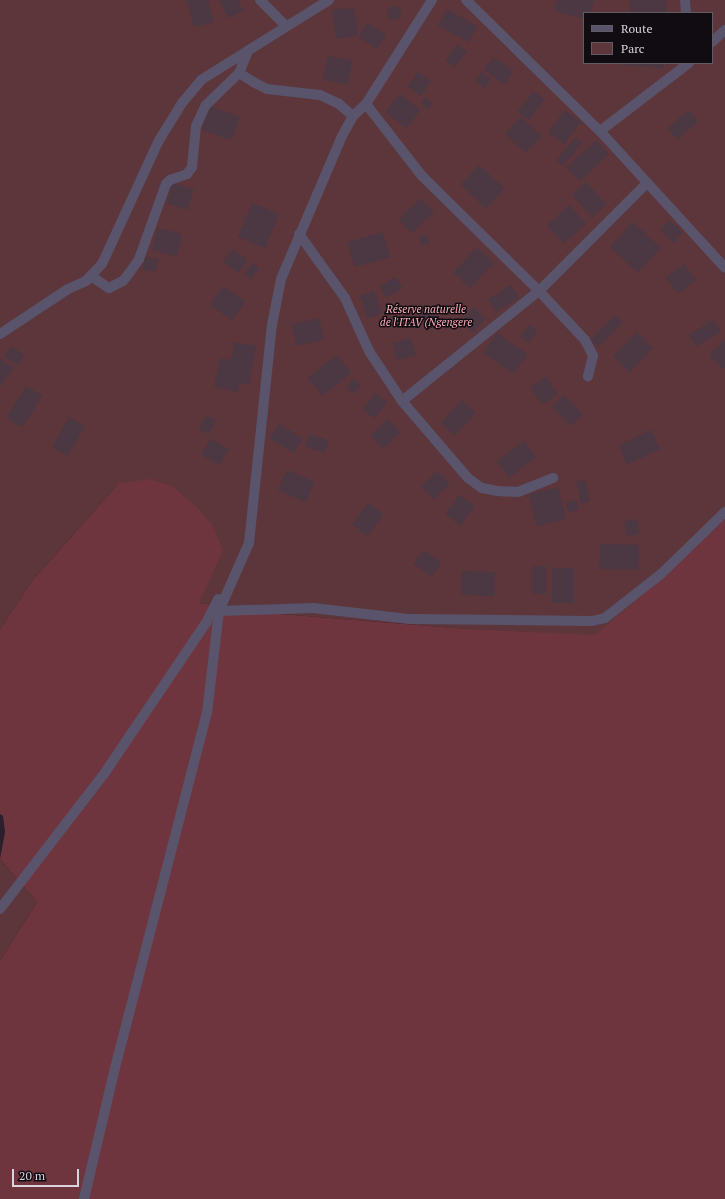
<!DOCTYPE html>
<meta charset="utf-8">
<style>
body{margin:0}
#map{position:relative;width:725px;height:1199px;overflow:hidden;background:#2b1f2e;font-family:"PT Serif",serif}
div>[style]{position:absolute}
[style*='--x']{left:calc(var(--x)*1px);top:calc(var(--y)*1px);width:calc(var(--w)*1px);rotate:calc(var(--a)*1deg)}
.green>*{inset:0;background:#5c363b}
.forest>*{inset:0;background:#6f353e}
.building>*{inset:0;background:#4b3842;transform-origin:0 0}
.round{border-radius:50%}
.street>*{height:10px;margin:-5px;padding:0 5px;transform-origin:5px;border-radius:5px;background:#59546b}
span{translate:-50% -50%;white-space:nowrap;text-align:center;line-height:1.15;-webkit-text-stroke:3px #110b12;paint-order:stroke}
.park-label{font-size:11px;color:#fbafb8;font-style:italic}
.legend{position:absolute;left:583px;top:12px;width:130px;height:52px;box-sizing:border-box;background:#110b12;border:1px solid #615b63;margin:0;padding:5px 7px;list-style:none;font-size:12px;color:#dad2dc}
.legend li{display:flex;align-items:center;gap:8px;height:20px}
.legend b{width:20px;border:1px solid #615b63}
.scale{position:absolute;left:12px;top:1169px;width:67px;height:18px;box-sizing:border-box;border:2px solid #dad2dc;border-top:0;padding-left:5px;font-size:12px;line-height:14px;white-space:nowrap;color:#dad2dc;-webkit-text-stroke:3px #110b12;paint-order:stroke}
</style>
<div id="map">
<div class="green">
<i style="clip-path:polygon(evenodd,0 0,725px 0,725px 519px,666px 575px,595px 636px,454px 628px,281px 614px,199px 603px,118px 484px,32px 581px,0 629px,0 0,584px 13px,712px 13px,712px 63px,584px 63px,584px 13px)"></i>
<i style="clip-path:polygon(0 859px,37px 902px,0 961px)"></i>
</div>
<div class="forest">
<i style="clip-path:polygon(148px 479px,170px 485px,195px 505px,212px 525px,223px 550px,199px 603px,281px 614px,454px 628px,595px 635px,666px 575px,725px 519px,725px 1199px,0 1199px,0 961px,37px 902px,0 859px,5px 832px,3px 816px,0 814px,0 629px,32px 581px,118px 484px)"></i>
</div>
<div class="building">
<i style="clip-path:polygon(187px 0,208px 0,214px 22px,194px 27px)"></i>
<i style="clip-path:polygon(219px 0,238px 0,243px 11px,228px 18px)"></i>
<i style="clip-path:polygon(557px 0,594px 0,590px 13px,584px 13px,584px 19px,554px 11px)"></i>
<i style="left:630px;top:0;width:36px;height:13px"></i>
<i class="round" style="left:387px;top:6px;width:14px;height:14px"></i>
<i style="left:354px;top:7px;width:29px;height:22px;rotate:82deg"></i>
<i style="left:447px;top:9px;width:35px;height:19px;rotate:29deg"></i>
<i style="left:367px;top:23px;width:22px;height:17px;rotate:30deg"></i>
<i style="left:457px;top:44px;width:12px;height:20px;rotate:35deg"></i>
<i style="left:328px;top:56px;width:25px;height:24px;rotate:12deg"></i>
<i style="left:493px;top:57px;width:25px;height:16px;rotate:34deg"></i>
<i style="clip-path:polygon(621px 63px,664px 63px,664px 68px,621px 65px)"></i>
<i style="left:418px;top:72px;width:16px;height:18px;rotate:35deg"></i>
<i style="left:481px;top:72px;width:12px;height:11px;rotate:35deg"></i>
<i style="left:533px;top:91px;width:14px;height:26px;rotate:36deg"></i>
<i style="left:400px;top:94px;width:26px;height:23px;rotate:39deg"></i>
<i style="left:425px;top:98px;width:9px;height:7px;rotate:36deg"></i>
<i style="left:210px;top:106px;width:32px;height:25px;rotate:20deg"></i>
<i style="left:565px;top:110px;width:20px;height:28px;rotate:37deg"></i>
<i style="left:688px;top:110px;width:15px;height:28px;rotate:48deg"></i>
<i style="left:521px;top:117px;width:28px;height:23px;rotate:44deg"></i>
<i style="left:576px;top:137px;width:9px;height:30px;rotate:41deg"></i>
<i style="left:596px;top:140px;width:19px;height:40px;rotate:47deg"></i>
<i style="left:479px;top:165px;width:35px;height:27px;rotate:43deg"></i>
<i style="left:586px;top:182px;width:30px;height:19px;rotate:48deg"></i>
<i style="left:173px;top:183px;width:22px;height:21px;rotate:18deg"></i>
<i style="left:421px;top:198px;width:19px;height:31px;rotate:47deg"></i>
<i style="left:252px;top:203px;width:29px;height:37px;rotate:22deg"></i>
<i style="left:569px;top:205px;width:25px;height:30px;rotate:47deg"></i>
<i style="left:670px;top:220px;width:18px;height:14px;rotate:45deg"></i>
<i style="left:633px;top:222px;width:38px;height:34px;rotate:43deg"></i>
<i style="left:158px;top:228px;width:25px;height:23px;rotate:14deg"></i>
<i style="left:383px;top:232px;width:26px;height:37px;rotate:74deg"></i>
<i style="left:427px;top:234px;width:10px;height:9px;rotate:73deg"></i>
<i style="left:477px;top:247px;width:23px;height:35px;rotate:43deg"></i>
<i style="left:232px;top:249px;width:19px;height:16px;rotate:35deg"></i>
<i style="left:145px;top:257px;width:13px;height:13px;rotate:9deg"></i>
<i style="left:253px;top:263px;width:9px;height:14px;rotate:41deg"></i>
<i style="left:684px;top:264px;width:20px;height:23px;rotate:53deg"></i>
<i style="left:396px;top:277px;width:13px;height:19px;rotate:61deg"></i>
<i style="left:511px;top:285px;width:15px;height:27px;rotate:58deg"></i>
<i style="left:223px;top:286px;width:27px;height:23px;rotate:34deg"></i>
<i style="left:374px;top:291px;width:24px;height:15px;rotate:71deg"></i>
<i style="left:474px;top:307px;width:17px;height:19px;rotate:45deg"></i>
<i style="left:432px;top:310px;width:17px;height:13px;rotate:69deg"></i>
<i style="left:615px;top:315px;width:11px;height:35px;rotate:45deg"></i>
<i style="left:319px;top:318px;width:22px;height:28px;rotate:77deg"></i>
<i style="left:714px;top:320px;width:14px;height:29px;rotate:60deg"></i>
<i style="left:529px;top:325px;width:11px;height:14px;rotate:38deg"></i>
<i style="left:637px;top:332px;width:23px;height:34px;rotate:45deg"></i>
<i style="left:497px;top:333px;width:37px;height:24px;rotate:35deg"></i>
<i style="left:411px;top:338px;width:18px;height:19px;rotate:74deg"></i>
<i style="clip-path:polygon(725px 340px,725px 368px,723px 369px,709px 355px)"></i>
<i style="clip-path:polygon(234px 342px,256px 346px,249px 385px,240px 383px,238px 392px,214px 387px,220px 358px,231px 360px)"></i>
<i style="left:11px;top:346px;width:17px;height:12px;rotate:36deg"></i>
<i style="left:337px;top:355px;width:23px;height:37px;rotate:52deg"></i>
<i style="clip-path:polygon(0 359px,13px 368px,0 387px)"></i>
<i style="left:546px;top:377px;width:21px;height:19px;rotate:55deg"></i>
<i style="left:353px;top:379px;width:10px;height:11px;rotate:37deg"></i>
<i style="left:26px;top:386px;width:19px;height:37px;rotate:32deg"></i>
<i style="left:375px;top:393px;width:15px;height:21px;rotate:37deg"></i>
<i style="left:564px;top:395px;width:27px;height:17px;rotate:45deg"></i>
<i style="left:462px;top:400px;width:19px;height:31px;rotate:43deg"></i>
<i style="left:206px;top:415px;width:11px;height:16px;rotate:27deg"></i>
<i style="left:69px;top:417px;width:18px;height:35px;rotate:29deg"></i>
<i style="left:388px;top:419px;width:18px;height:24px;rotate:47deg"></i>
<i style="left:279px;top:424px;width:28px;height:17px;rotate:32deg"></i>
<i style="left:651px;top:430px;width:21px;height:36px;rotate:65deg"></i>
<i style="left:309px;top:434px;width:21px;height:13px;rotate:19deg"></i>
<i style="left:210px;top:439px;width:21px;height:18px;rotate:28deg"></i>
<i style="left:524px;top:441px;width:20px;height:34px;rotate:53deg"></i>
<i style="left:287px;top:470px;width:30px;height:22px;rotate:24deg"></i>
<i style="left:437px;top:471px;width:18px;height:22px;rotate:45deg"></i>
<i style="left:585px;top:480px;width:22px;height:9px;rotate:77deg"></i>
<i style="left:558px;top:487px;width:33px;height:30px;rotate:76deg"></i>
<i style="left:459px;top:495px;width:19px;height:24px;rotate:35deg"></i>
<i style="clip-path:polygon(576px 500px,579px 509px,569px 513px,565px 503px)"></i>
<i style="left:368px;top:503px;width:19px;height:27px;rotate:36deg"></i>
<i style="left:637px;top:519px;width:15px;height:13px;rotate:79deg"></i>
<i style="left:600px;top:544px;width:39px;height:25px;rotate:1deg"></i>
<i style="left:423px;top:550px;width:22px;height:17px;rotate:34deg"></i>
<i style="left:532px;top:566px;width:14px;height:28px"></i>
<i style="left:552px;top:568px;width:22px;height:35px"></i>
<i style="left:462px;top:571px;width:33px;height:24px;rotate:2deg"></i>
</div>
<div class="street">
<i style="--x:260;--y:0;--w:37;--a:45"></i>
<i style="--x:466;--y:0;--w:187;--a:44.4"></i>
<i style="--x:600;--y:131;--w:185;--a:47.6"></i>
<i style="--x:685;--y:0;--w:13;--a:86"></i>
<i style="--x:712;--y:42;--w:18;--a:-43"></i>
<i style="--x:248;--y:51;--w:24;--a:112"></i>
<i style="--x:239;--y:73;--w:19;--a:32"></i>
<i style="--x:255;--y:83;--w:13;--a:27"></i>
<i style="--x:267;--y:89;--w:53;--a:6.5"></i>
<i style="--x:320;--y:95;--w:21;--a:25"></i>
<i style="--x:339;--y:104;--w:18;--a:41"></i>
<i style="--x:366;--y:104;--w:91;--a:52.1"></i>
<i style="--x:422;--y:176;--w:164;--a:44.5"></i>
<i style="--x:539;--y:291;--w:67;--a:46.8"></i>
<i style="--x:585;--y:340;--w:18;--a:63"></i>
<i style="--x:593;--y:356;--w:21;--a:104"></i>
<i style="--x:600;--y:131;--w:112;--a:-37.4"></i>
<i style="--x:299;--y:234;--w:79;--a:54.3"></i>
<i style="--x:345;--y:298;--w:58;--a:65.6"></i>
<i style="--x:369;--y:351;--w:60;--a:56.6"></i>
<i style="--x:402;--y:401;--w:101;--a:49.4"></i>
<i style="--x:468;--y:478;--w:17;--a:36"></i>
<i style="--x:482;--y:488;--w:15;--a:11"></i>
<i style="--x:497;--y:491;--w:21;--a:3"></i>
<i style="--x:518;--y:492;--w:38;--a:-22"></i>
<i style="--x:91;--y:276;--w:22;--a:34"></i>
<i style="--x:109;--y:288;--w:16;--a:-27"></i>
<i style="--x:123;--y:281;--w:11;--a:-52"></i>
<i style="--x:130;--y:272;--w:16;--a:-55"></i>
<i style="--x:139;--y:259;--w:80;--a:-70.2"></i>
<i style="--x:166;--y:184;--w:6;--a:-45"></i>
<i style="--x:170;--y:180;--w:18;--a:-19"></i>
<i style="--x:187;--y:174;--w:9;--a:-54"></i>
<i style="--x:192;--y:167;--w:41;--a:-84.4"></i>
<i style="--x:196;--y:126;--w:23;--a:-65"></i>
<i style="--x:206;--y:105;--w:46;--a:-44.1"></i>
<i style="--x:0;--y:334;--w:82;--a:-33.5"></i>
<i style="--x:68;--y:289;--w:20;--a:-24"></i>
<i style="--x:86;--y:281;--w:23;--a:-47"></i>
<i style="--x:102;--y:264;--w:134;--a:-65.3"></i>
<i style="--x:158;--y:142;--w:46;--a:-58.4"></i>
<i style="--x:182;--y:103;--w:30;--a:-50"></i>
<i style="--x:201;--y:80;--w:151;--a:-32"></i>
<i style="--x:402;--y:401;--w:176;--a:-38.8"></i>
<i style="--x:539;--y:291;--w:153;--a:-45"></i>
<i style="--x:219;--y:611;--w:94;--a:-1.8"></i>
<i style="--x:313;--y:608;--w:98;--a:6.5"></i>
<i style="--x:410;--y:619;--w:182;--a:0.6"></i>
<i style="--x:592;--y:621;--w:13;--a:-13"></i>
<i style="--x:605;--y:618;--w:71;--a:-38.2"></i>
<i style="--x:661;--y:574;--w:89;--a:-44.1"></i>
<i style="--x:0;--y:909;--w:170;--a:-52.4"></i>
<i style="--x:104;--y:774;--w:182;--a:-56"></i>
<i style="--x:206;--y:623;--w:27;--a:-63"></i>
<i style="--x:84;--y:1199;--w:135;--a:-76.7"></i>
<i style="--x:115;--y:1068;--w:367;--a:-75.5"></i>
<i style="--x:207;--y:713;--w:103;--a:-83.3"></i>
<i style="--x:219;--y:611;--w:74;--a:-66.2"></i>
<i style="--x:249;--y:543;--w:219;--a:-84"></i>
<i style="--x:272;--y:325;--w:47;--a:-78.9"></i>
<i style="--x:281;--y:279;--w:155;--a:-66.9"></i>
<i style="--x:342;--y:136;--w:23;--a:-61"></i>
<i style="--x:353;--y:116;--w:18;--a:-43"></i>
<i style="--x:366;--y:104;--w:123;--a:-57.6"></i>
</div>
<div class="park-label">
<span style="left:426px;top:316px">Réserve naturelle<br>de l'ITAV (Ngengere</span>
</div>
<ul class="legend">
<li><b style="height:5px;background:#59546b"></b>Route</li>
<li><b style="height:11px;background:#5c363b"></b>Parc</li>
</ul>
<div class="scale">20 m</div>
</div>
